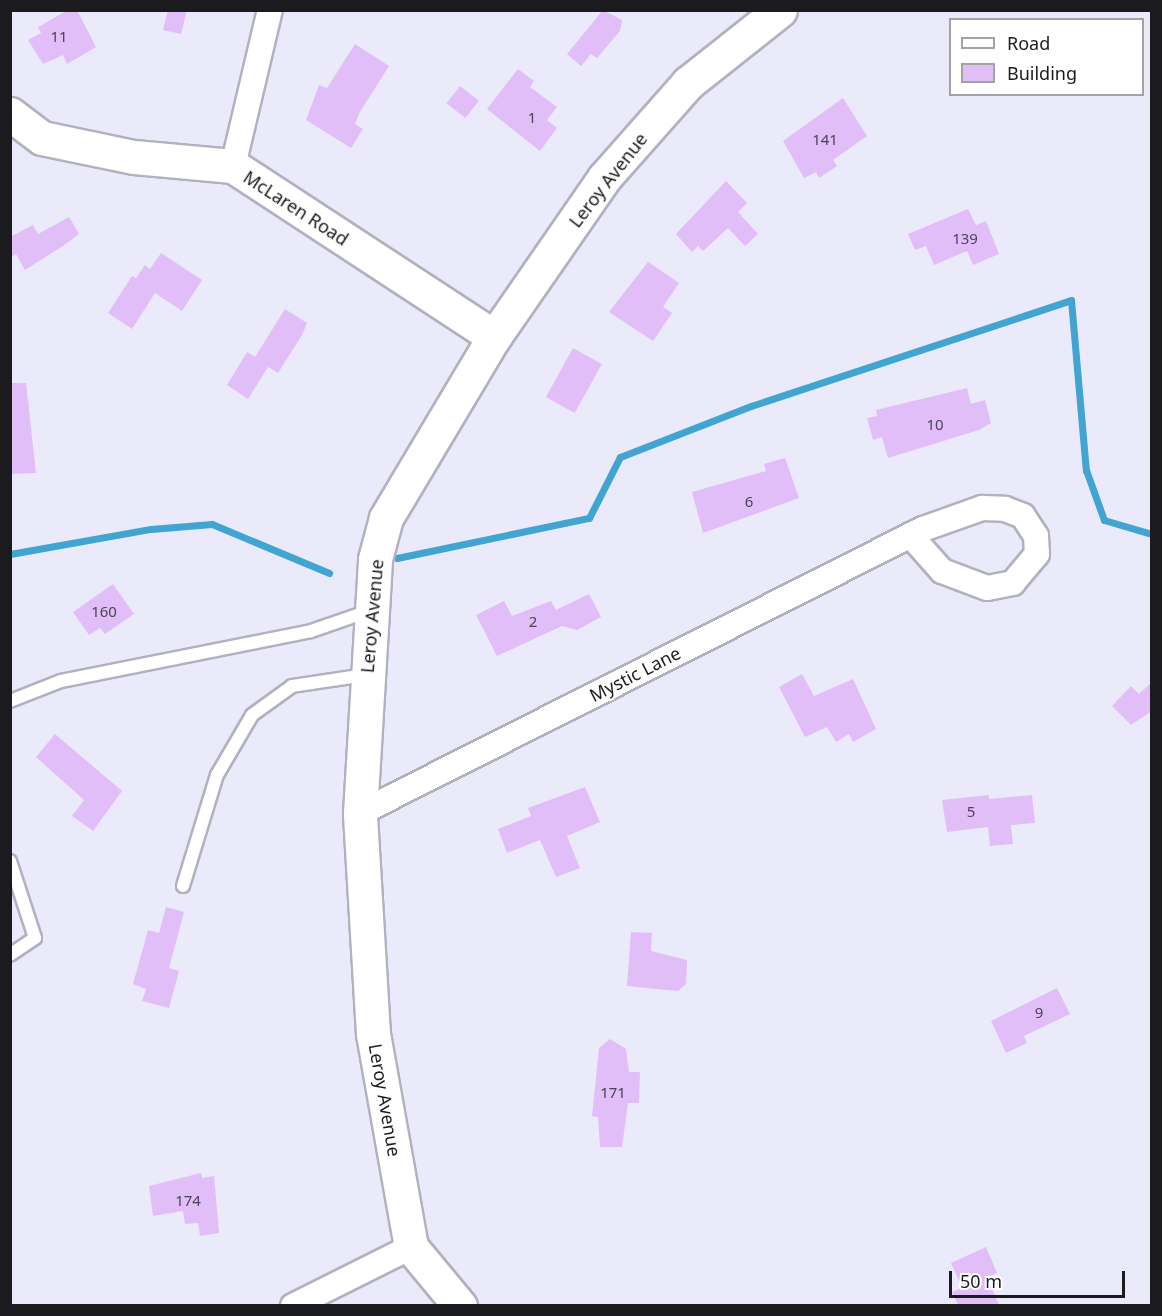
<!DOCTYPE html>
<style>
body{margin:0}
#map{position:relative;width:1162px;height:1316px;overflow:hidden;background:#eaeafa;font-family:"Noto Sans",sans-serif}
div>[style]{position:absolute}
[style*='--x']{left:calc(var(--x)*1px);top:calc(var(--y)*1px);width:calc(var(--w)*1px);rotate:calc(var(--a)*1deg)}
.stream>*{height:7px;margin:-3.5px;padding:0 3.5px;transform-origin:3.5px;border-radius:3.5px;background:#42a4d1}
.building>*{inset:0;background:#e2bef9;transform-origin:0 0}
.roads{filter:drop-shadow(2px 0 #b1b1bf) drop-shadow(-2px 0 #b1b1bf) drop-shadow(0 2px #b1b1bf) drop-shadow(0 -2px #b1b1bf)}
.lane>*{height:12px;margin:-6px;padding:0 6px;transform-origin:6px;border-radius:6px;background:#fff}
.street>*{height:24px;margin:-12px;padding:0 12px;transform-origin:12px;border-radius:12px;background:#fff}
.secondary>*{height:33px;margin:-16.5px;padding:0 16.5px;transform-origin:16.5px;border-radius:16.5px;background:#fff}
span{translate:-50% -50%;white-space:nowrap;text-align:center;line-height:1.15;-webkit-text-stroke:4.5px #fff;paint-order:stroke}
.number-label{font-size:15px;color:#4c4356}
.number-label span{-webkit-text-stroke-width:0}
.street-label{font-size:18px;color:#1a1a1f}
.frame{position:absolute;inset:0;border:12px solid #1a1a1f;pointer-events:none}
.legend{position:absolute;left:949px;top:18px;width:195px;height:78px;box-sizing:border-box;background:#fff;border:2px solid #a3a3a5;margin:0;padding:8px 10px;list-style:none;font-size:18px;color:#1a1a1f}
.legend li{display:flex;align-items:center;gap:12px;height:30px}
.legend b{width:30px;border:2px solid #a3a3a5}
.scale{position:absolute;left:949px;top:1271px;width:176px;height:27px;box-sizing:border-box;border:3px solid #1a1a1f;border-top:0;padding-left:8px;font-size:18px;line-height:21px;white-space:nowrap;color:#1a1a1f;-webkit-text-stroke:4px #fff;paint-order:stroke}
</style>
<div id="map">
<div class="stream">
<i style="--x:10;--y:554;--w:143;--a:-10.1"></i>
<i style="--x:151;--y:529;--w:61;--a:-4.7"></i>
<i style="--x:212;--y:524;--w:127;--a:22.7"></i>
<i style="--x:397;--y:558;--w:196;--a:-11.8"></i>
<i style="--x:589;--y:518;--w:68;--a:-63.1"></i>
<i style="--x:620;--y:457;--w:141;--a:-21.3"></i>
<i style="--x:751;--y:406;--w:337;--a:-18.3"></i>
<i style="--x:1071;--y:300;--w:171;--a:85"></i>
<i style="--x:1086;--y:470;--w:53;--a:70.2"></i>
<i style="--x:1104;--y:520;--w:50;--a:16.3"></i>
</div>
<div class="building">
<i style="clip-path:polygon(68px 10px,77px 10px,96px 47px,67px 64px,63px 55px,43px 64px,28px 40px,41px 33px,38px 27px)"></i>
<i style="clip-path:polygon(168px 10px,187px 10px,181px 34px,163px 30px)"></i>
<i style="clip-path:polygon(603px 10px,622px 20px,620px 31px,597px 58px,591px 54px,581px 66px,567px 54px)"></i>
<i style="clip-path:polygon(355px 44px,389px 66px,360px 112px,355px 124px,363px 129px,351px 148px,306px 120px,319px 85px,327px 88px)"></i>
<i style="clip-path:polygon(518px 69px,534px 81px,530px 87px,557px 107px,547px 120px,557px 128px,540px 151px,487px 109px)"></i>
<i style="left:460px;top:86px;width:24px;height:22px;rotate:38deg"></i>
<i style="clip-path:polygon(843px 98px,867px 136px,833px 160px,837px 166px,819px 178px,816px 172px,804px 178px,783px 141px)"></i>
<i style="clip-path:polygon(726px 181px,747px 203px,738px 212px,758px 234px,745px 246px,728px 228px,703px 251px,698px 246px,692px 252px,676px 234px)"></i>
<i style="clip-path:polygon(968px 209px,976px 225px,986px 221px,999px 254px,973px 265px,967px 251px,934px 265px,926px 246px,915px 250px,908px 234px)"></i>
<i style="clip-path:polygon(69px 217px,79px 234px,63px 246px,25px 270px,16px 254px,10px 258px,10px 237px,33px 225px,38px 234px)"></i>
<i style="clip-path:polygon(161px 253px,202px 280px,182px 311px,155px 293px,132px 329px,108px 313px,132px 276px,136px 278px,145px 265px,150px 269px)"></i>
<i style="clip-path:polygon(648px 262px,679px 283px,663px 307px,672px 313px,653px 341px,609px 312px)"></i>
<i style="clip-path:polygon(285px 309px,307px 323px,302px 335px,278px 373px,268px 367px,248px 399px,227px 385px,247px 352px,255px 357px)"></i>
<i style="left:573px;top:348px;width:33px;height:56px;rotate:29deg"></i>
<i style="clip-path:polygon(10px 383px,26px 383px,36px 473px,10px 474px)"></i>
<i style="clip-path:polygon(967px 388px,971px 404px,985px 400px,991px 423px,979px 430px,888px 458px,882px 437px,873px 440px,867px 418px,877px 416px,876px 410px)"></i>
<i style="clip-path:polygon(785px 458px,799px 498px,703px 533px,692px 492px,766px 471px,764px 464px)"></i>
<i style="clip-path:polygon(113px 584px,134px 614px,105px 634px,100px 628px,89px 635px,73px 612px)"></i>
<i style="clip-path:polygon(589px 594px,601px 617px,577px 630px,562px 626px,497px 656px,476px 615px,504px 601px,512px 616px,551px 601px,556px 610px)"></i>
<i style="clip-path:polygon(802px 674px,814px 696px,853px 679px,876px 729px,853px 742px,849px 734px,836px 742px,827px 727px,805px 737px,779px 687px)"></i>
<i style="clip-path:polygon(1152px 682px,1152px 711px,1131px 725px,1112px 706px,1131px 686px,1139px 694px)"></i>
<i style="clip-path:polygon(55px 734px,122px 791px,93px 831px,72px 816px,84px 800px,36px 757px)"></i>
<i style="clip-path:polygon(585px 787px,600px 822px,567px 836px,580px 868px,556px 877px,540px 840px,507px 853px,498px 829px,531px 816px,528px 808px)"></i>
<i style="clip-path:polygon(989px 795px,989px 799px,1032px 795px,1035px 823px,1011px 825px,1013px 844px,990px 846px,988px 827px,947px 832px,942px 800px)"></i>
<i style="clip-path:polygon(166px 907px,184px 912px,169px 968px,179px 971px,169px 1008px,142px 1001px,146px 989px,133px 984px,148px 930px,159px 933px)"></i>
<i style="clip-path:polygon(631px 932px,652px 933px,651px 951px,687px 960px,686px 984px,678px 991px,627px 986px)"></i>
<i style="clip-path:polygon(1057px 988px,1070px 1014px,1024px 1036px,1027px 1043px,1006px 1053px,991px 1021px)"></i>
<i style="clip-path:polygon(610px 1039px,626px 1049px,629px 1072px,640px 1072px,639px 1103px,628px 1103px,622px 1147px,600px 1147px,598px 1117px,592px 1116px,599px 1048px)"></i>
<i style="clip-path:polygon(201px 1173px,202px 1178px,214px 1176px,219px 1233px,200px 1236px,198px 1223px,185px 1224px,183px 1211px,153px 1216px,149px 1186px)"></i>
<i style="clip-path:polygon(986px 1247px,997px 1273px,987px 1277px,999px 1305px,958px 1305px,952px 1292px,962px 1288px,951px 1263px)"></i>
</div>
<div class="roads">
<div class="lane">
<i style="--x:10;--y:701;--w:55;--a:-21.4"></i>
<i style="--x:61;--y:681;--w:255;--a:-11.3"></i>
<i style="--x:311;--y:631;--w:61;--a:-19"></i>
<i style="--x:10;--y:861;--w:81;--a:72"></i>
<i style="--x:35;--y:938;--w:30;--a:146"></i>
<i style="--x:183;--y:886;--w:116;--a:-73"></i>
<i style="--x:217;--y:775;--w:69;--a:-59.7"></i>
<i style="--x:252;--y:715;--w:49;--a:-35.9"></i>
<i style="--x:292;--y:686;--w:75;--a:-8.5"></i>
</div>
<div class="street">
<i style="--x:233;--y:166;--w:160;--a:-76.7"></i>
<i style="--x:360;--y:813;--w:631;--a:-26.77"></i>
<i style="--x:923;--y:529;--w:63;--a:-19.6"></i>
<i style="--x:982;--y:508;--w:23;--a:2"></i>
<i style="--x:1005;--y:509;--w:19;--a:21"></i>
<i style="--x:1023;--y:516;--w:24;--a:57"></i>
<i style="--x:1036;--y:536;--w:18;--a:87"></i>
<i style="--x:1037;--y:554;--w:38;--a:130"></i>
<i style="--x:1013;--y:583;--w:26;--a:169"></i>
<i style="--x:987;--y:588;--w:48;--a:-159.3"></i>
<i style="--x:942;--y:571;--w:48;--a:-131.6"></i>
<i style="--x:293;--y:1306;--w:132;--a:-26.6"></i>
</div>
<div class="secondary">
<i style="--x:10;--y:114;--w:40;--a:37"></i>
<i style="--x:42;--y:138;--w:94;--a:11.7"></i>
<i style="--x:134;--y:157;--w:99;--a:5.2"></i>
<i style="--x:233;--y:166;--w:312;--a:33.2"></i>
<i style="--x:460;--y:1306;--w:77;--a:-129.7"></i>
<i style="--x:411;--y:1247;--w:216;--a:-100.1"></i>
<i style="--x:373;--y:1034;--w:221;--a:-93.4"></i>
<i style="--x:360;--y:813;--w:254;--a:-86.6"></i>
<i style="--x:375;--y:559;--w:42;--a:-75"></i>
<i style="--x:386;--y:518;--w:211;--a:-59.2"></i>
<i style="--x:494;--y:337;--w:193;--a:-55.3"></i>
<i style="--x:604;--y:178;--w:127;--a:-48.5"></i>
<i style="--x:688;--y:83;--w:117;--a:-38.4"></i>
</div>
</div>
<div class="number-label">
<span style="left:59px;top:37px">11</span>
<span style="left:532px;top:118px">1</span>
<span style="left:825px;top:140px">141</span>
<span style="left:965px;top:239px">139</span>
<span style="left:935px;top:425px">10</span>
<span style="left:749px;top:502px">6</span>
<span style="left:104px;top:612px">160</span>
<span style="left:533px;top:622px">2</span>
<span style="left:971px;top:812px">5</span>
<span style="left:1039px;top:1013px">9</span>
<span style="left:613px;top:1093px">171</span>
<span style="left:188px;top:1201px">174</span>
</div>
<div class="street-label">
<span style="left:608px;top:180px;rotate:-52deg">Leroy Avenue</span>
<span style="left:296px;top:208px;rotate:33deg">McLaren Road</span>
<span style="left:372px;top:616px;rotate:-85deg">Leroy Avenue</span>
<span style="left:635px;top:674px;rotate:-27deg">Mystic Lane</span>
<span style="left:385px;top:1100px;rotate:80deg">Leroy Avenue</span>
</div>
<div class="frame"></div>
<ul class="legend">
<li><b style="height:8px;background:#fff"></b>Road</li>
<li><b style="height:16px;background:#e2bef9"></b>Building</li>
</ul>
<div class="scale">50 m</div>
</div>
